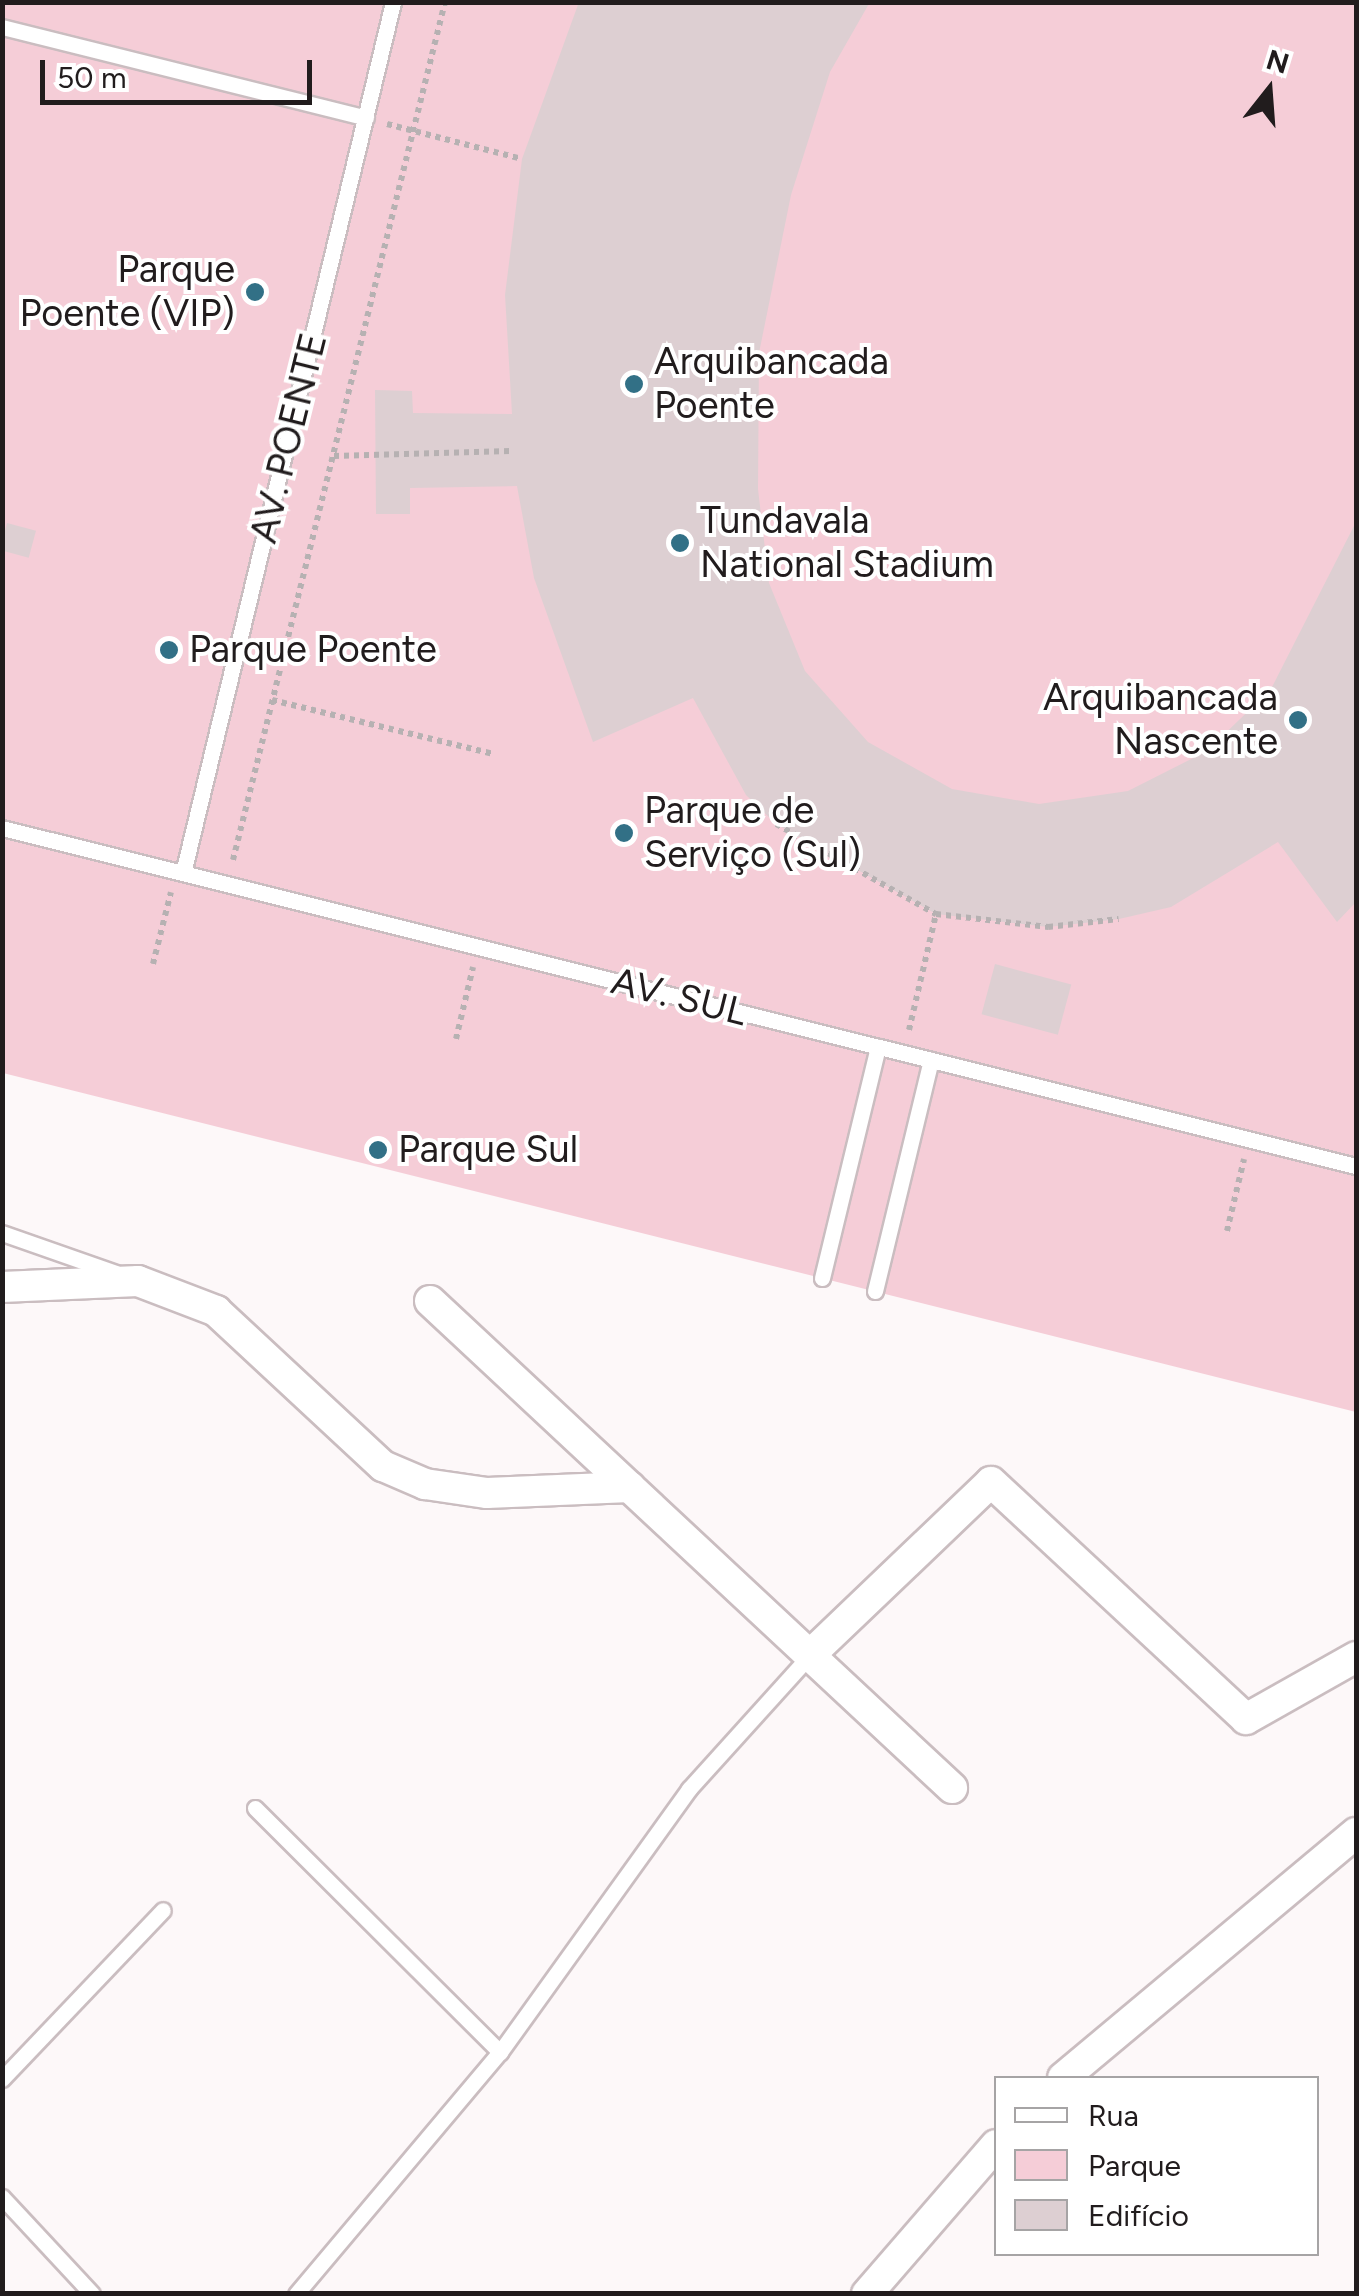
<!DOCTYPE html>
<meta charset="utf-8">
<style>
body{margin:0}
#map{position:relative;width:1359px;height:2296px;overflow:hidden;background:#fdf8f9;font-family:Figtree,sans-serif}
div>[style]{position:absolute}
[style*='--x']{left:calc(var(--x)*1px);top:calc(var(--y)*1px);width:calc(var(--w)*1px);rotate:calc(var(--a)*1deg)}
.green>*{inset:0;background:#f5cdd7}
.building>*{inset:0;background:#ddcfd2;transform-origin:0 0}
.path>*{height:6px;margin-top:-3px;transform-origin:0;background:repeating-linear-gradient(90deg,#b6b1b2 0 5px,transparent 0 10px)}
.roads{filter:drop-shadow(2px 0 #cabdc0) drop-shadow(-2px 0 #cabdc0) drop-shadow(0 2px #cabdc0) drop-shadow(0 -2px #cabdc0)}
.lane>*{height:15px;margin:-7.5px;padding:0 7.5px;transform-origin:7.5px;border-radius:7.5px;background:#fff}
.street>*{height:30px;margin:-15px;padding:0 15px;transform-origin:15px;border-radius:15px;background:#fff}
.dots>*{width:28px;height:28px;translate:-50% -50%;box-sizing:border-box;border:5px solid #fff;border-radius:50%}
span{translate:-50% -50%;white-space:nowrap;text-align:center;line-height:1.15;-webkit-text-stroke:8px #fff;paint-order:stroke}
.poi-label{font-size:38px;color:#211c1d}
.right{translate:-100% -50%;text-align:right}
.left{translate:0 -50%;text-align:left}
.street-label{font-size:38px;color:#211c1d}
.frame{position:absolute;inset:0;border:5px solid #211c1d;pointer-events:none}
.legend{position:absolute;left:994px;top:2076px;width:325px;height:180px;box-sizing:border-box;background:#fff;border:2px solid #a6a4a5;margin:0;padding:12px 18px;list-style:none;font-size:30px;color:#211c1d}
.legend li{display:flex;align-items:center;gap:20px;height:50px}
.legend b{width:50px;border:2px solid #a6a4a5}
.north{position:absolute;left:1219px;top:40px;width:100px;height:100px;-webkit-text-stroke:8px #fff;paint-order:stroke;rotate:17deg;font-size:28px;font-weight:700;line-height:40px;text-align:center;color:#211c1d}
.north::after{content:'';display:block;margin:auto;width:35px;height:45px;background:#211c1d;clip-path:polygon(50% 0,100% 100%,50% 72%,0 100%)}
.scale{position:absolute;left:40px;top:60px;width:272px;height:45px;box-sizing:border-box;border:5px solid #211c1d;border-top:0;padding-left:12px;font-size:30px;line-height:35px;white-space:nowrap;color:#211c1d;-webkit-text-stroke:8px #fff;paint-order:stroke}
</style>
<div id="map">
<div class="green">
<i style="clip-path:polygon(3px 3px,1356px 3px,1356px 1412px,3px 1073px)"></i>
</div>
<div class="building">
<i style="clip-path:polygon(579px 2px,870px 2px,830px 72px,791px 195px,759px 353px,758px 489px,769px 583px,805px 671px,868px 742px,952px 789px,1039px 804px,1128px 791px,1207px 751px,1271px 689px,1356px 522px,1356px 902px,1337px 922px,1278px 842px,1171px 907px,1119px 919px,1048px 927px,936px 914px,776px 824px,746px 795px,693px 698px,593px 742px,534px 578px,517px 486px,410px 488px,410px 514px,376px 514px,375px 390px,412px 391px,413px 413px,512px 414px,505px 295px,522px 159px)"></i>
<i style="left:7px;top:523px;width:30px;height:28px;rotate:15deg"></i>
<i style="left:995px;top:964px;width:79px;height:52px;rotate:15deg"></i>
</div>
<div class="path">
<i style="--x:387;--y:124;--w:139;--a:14.5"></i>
<i style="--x:334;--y:456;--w:178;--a:-1.6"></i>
<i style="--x:272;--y:700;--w:228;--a:13.7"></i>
<i style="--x:776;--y:824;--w:184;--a:29.4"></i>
<i style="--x:936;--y:914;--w:113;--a:6.6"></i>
<i style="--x:1048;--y:927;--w:71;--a:-6.4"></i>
<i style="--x:233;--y:860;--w:884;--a:-76.12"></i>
<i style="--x:153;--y:964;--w:74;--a:-76"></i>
<i style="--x:909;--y:1030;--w:119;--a:-76.9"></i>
<i style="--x:456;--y:1039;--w:74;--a:-76.7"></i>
<i style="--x:1227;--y:1231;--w:74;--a:-76.7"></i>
</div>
<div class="roads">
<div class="lane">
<i style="--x:2;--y:27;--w:375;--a:14"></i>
<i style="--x:2;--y:828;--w:1396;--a:14.02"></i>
<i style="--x:183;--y:873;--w:896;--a:-76.44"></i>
<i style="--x:2;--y:1233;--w:121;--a:19.3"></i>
<i style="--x:822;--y:1278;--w:238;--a:-76.4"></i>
<i style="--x:875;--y:1291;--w:238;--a:-76.4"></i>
<i style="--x:255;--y:1808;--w:346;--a:44.9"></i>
<i style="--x:2;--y:2079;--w:233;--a:-46.4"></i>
<i style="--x:2;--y:2197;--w:132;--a:47.1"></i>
<i style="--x:296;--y:2294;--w:317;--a:-49.9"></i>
<i style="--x:500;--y:2052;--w:324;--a:-54.3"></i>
<i style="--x:689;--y:1789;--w:181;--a:-47.9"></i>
</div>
<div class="street">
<i style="--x:2;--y:1287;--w:136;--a:-2.5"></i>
<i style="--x:138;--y:1281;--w:84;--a:21"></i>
<i style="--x:216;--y:1311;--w:228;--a:42.9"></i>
<i style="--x:383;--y:1466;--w:46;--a:23.2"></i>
<i style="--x:425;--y:1484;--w:63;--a:8.3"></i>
<i style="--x:487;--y:1493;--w:143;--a:-2.4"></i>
<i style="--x:430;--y:1301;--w:714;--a:43.01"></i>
<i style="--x:810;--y:1655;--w:250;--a:-43.7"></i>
<i style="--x:991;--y:1482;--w:348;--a:42.9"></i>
<i style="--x:1246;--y:1719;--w:126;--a:-29.4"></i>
<i style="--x:1063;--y:2078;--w:382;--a:-39.9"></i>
<i style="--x:867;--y:2294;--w:197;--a:-49.1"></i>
</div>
</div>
<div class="dots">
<i style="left:255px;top:292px;background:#327086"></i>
<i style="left:634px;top:384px;background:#327086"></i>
<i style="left:680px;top:543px;background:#327086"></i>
<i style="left:169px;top:650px;background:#327086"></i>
<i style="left:1298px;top:720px;background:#327086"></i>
<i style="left:624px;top:833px;background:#327086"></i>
<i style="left:378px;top:1150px;background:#327086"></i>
</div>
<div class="poi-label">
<span class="right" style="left:235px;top:292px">Parque<br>Poente (VIP)</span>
<span class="left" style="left:654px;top:384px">Arquibancada<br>Poente</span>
<span class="left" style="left:700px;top:543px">Tundavala<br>National Stadium</span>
<span class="left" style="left:189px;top:650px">Parque Poente</span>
<span class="right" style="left:1278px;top:720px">Arquibancada<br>Nascente</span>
<span class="left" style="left:644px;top:833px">Parque de<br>Serviço (Sul)</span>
<span class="left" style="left:398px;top:1150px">Parque Sul</span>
</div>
<div class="street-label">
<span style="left:289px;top:438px;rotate:-76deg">AV. POENTE</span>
<span style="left:679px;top:997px;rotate:14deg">AV. SUL</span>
</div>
<div class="frame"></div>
<ul class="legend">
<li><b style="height:12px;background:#fff"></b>Rua</li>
<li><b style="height:28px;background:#f5cdd7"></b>Parque</li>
<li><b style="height:28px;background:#ddcfd2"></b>Edifício</li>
</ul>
<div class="north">N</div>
<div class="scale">50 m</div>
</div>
